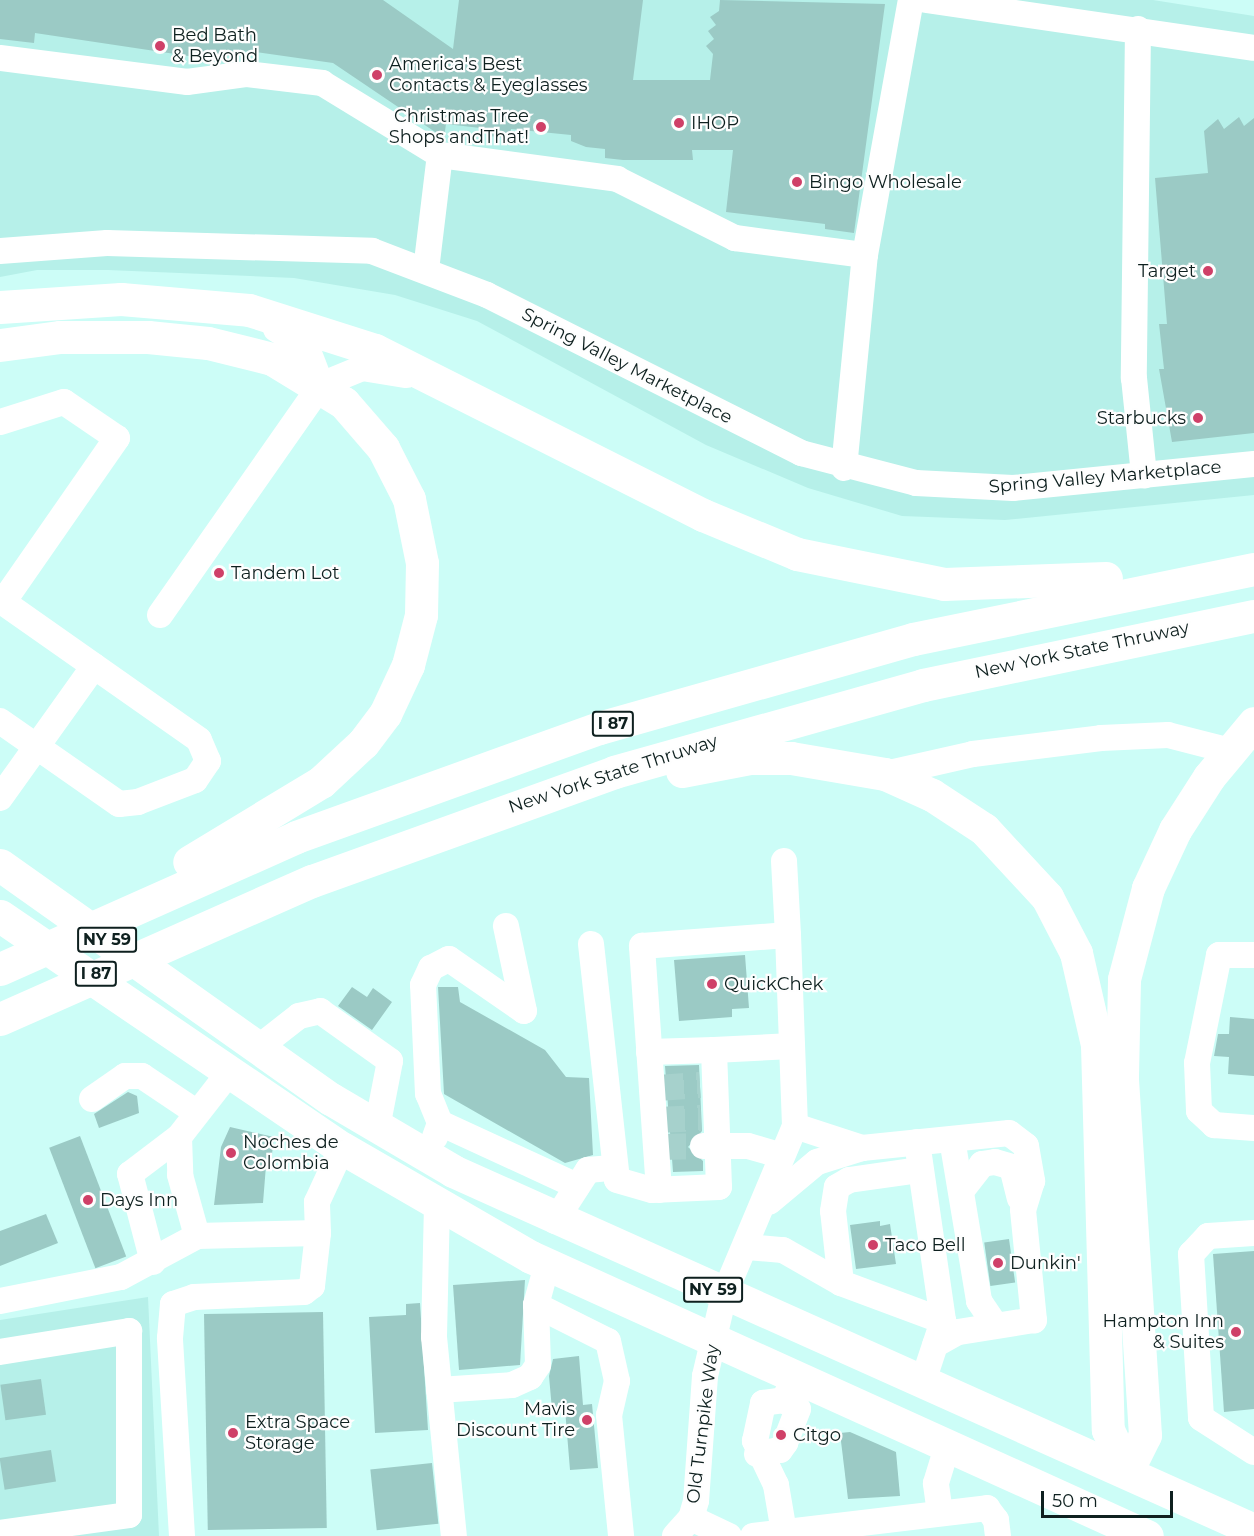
<!DOCTYPE html>
<style>
body{margin:0}
#map{position:relative;width:1254px;height:1536px;overflow:hidden;background:#ccfdf7;font-family:Montserrat,sans-serif}
div>[style]{position:absolute}
[style*='--x']{left:calc(var(--x)*1px);top:calc(var(--y)*1px);width:calc(var(--w)*1px);rotate:calc(var(--a)*1deg)}
.built>*{inset:0;background:#b6f0e9}
.building>*{inset:0;background:#9bcac5;transform-origin:0 0}
.minor-tunnel>*{height:26px;margin-top:-13px;transform-origin:0;background:repeating-linear-gradient(90deg,#a6d1cc 0 26px,transparent 0 39px)}
.minor>*{height:26px;margin:-13px;padding:0 13px;transform-origin:13px;border-radius:13px;background:#fff}
.major>*{height:33px;margin:-16.5px;padding:0 16.5px;transform-origin:16.5px;border-radius:16.5px;background:#fff}
.highway>*{height:33px;margin:-16.5px;padding:0 16.5px;transform-origin:16.5px;border-radius:16.5px;background:#fff}
.dots>*{width:16px;height:16px;translate:-50% -50%;box-sizing:border-box;border:3px solid #fefefe;border-radius:50%}
span{translate:-50% -50%;white-space:nowrap;text-align:center;line-height:1.15;-webkit-text-stroke:4.5px #fefefe;paint-order:stroke}
.shield-label span{padding:2px 4px;background:#fefefe;border:2px solid;border-radius:4px;-webkit-text-stroke-width:0}
.shield-label{font-size:16px;color:#0e201f;font-weight:700}
.poi-label{font-size:18px;color:#0e201f}
.left{translate:0 -50%;text-align:left}
.right{translate:-100% -50%;text-align:right}
.street-label{font-size:18px;color:#0e201f}
.scale{position:absolute;left:1041px;top:1491px;width:132px;height:27px;box-sizing:border-box;border:3px solid #0e201f;border-top:0;padding-left:8px;font-size:18px;line-height:21px;white-space:nowrap;color:#0e201f;-webkit-text-stroke:4px #fefefe;paint-order:stroke}
</style>
<div id="map">
<div class="built">
<i style="clip-path:polygon(0 0,1153px 0,1254px 16px,1254px 495px,1005px 520px,902px 516px,808px 488px,706px 445px,477px 321px,395px 295px,294px 278px,108px 270px,37px 270px,0 277px)"></i>
<i style="clip-path:polygon(148px 1297px,159px 1536px,0 1536px,0 1320px)"></i>
</div>
<div class="building">
<i style="clip-path:polygon(0 0,383px 0,453px 49px,459px 0,643px 0,633px 80px,710px 80px,713px 54px,706px 46px,714px 39px,708px 31px,716px 25px,710px 17px,719px 11px,720px 0,885px 4px,854px 233px,825px 229px,825px 224px,726px 212px,733px 150px,692px 150px,693px 160px,623px 160px,605px 158px,605px 149px,586px 147px,571px 141px,571px 135px,511px 129px,510px 138px,488px 136px,489px 129px,446px 124px,444px 138px,333px 63px,248px 51px,195px 64px,195px 57px,35px 33px,34px 43px,0 39px)"></i>
<i style="clip-path:polygon(1239px 117px,1244px 126px,1254px 118px,1254px 433px,1172px 442px,1159px 369px,1164px 369px,1159px 324px,1167px 324px,1155px 178px,1208px 173px,1204px 131px,1218px 119px,1224px 129px)"></i>
<i style="clip-path:polygon(745px 955px,749px 1008px,732px 1009px,732px 1017px,679px 1021px,674px 960px)"></i>
<i style="clip-path:polygon(352px 987px,367px 997px,373px 988px,392px 1002px,372px 1030px,338px 1006px)"></i>
<i style="clip-path:polygon(438px 987px,458px 987px,460px 1002px,545px 1050px,566px 1077px,589px 1078px,593px 1155px,565px 1163px,444px 1094px)"></i>
<i style="clip-path:polygon(1230px 1017px,1254px 1019px,1254px 1076px,1228px 1074px,1229px 1057px,1214px 1056px,1218px 1034px,1229px 1034px)"></i>
<i style="clip-path:polygon(699px 1065px,702px 1131px,688px 1147px,703px 1161px,703px 1171px,673px 1172px,665px 1066px)"></i>
<i style="clip-path:polygon(128px 1092px,137px 1096px,139px 1113px,99px 1128px,94px 1114px)"></i>
<i style="clip-path:polygon(230px 1127px,274px 1137px,272px 1154px,267px 1153px,263px 1203px,214px 1205px,221px 1147px)"></i>
<i style="left:80px;top:1136px;width:129px;height:33px;rotate:69deg"></i>
<i style="clip-path:polygon(46px 1214px,58px 1243px,0 1266px,0 1231px)"></i>
<i style="clip-path:polygon(880px 1221px,880px 1226px,890px 1224px,896px 1264px,856px 1269px,850px 1225px)"></i>
<i style="left:1009px;top:1239px;width:44px;height:25px;rotate:82deg"></i>
<i style="clip-path:polygon(1254px 1251px,1254px 1409px,1224px 1412px,1213px 1254px)"></i>
<i style="clip-path:polygon(525px 1280px,520px 1365px,459px 1370px,453px 1285px)"></i>
<i style="clip-path:polygon(420px 1303px,428px 1430px,375px 1433px,369px 1317px,406px 1315px,406px 1304px)"></i>
<i style="left:323px;top:1312px;width:216px;height:119px;rotate:89deg"></i>
<i style="clip-path:polygon(579px 1356px,583px 1405px,592px 1404px,598px 1468px,570px 1470px,565px 1409px,552px 1410px,549px 1376px,553px 1359px)"></i>
<i style="left:41px;top:1379px;width:36px;height:41px;rotate:82deg"></i>
<i style="clip-path:polygon(850px 1432px,896px 1452px,900px 1496px,848px 1499px,840px 1433px)"></i>
<i style="left:51px;top:1450px;width:32px;height:52px;rotate:81deg"></i>
<i style="left:432px;top:1463px;width:61px;height:62px;rotate:84deg"></i>
</div>
<div class="minor-tunnel">
<i style="--x:658;--y:1088;--w:42;--a:-4.1"></i>
<i style="--x:659;--y:1120;--w:42;--a:-2.7"></i>
<i style="--x:660;--y:1147;--w:43;--a:-1.3"></i>
</div>
<div class="minor">
<i style="--x:926;--y:0;--w:331;--a:8.3"></i>
<i style="--x:1138;--y:29;--w:349;--a:90.7"></i>
<i style="--x:1134;--y:378;--w:98;--a:84.1"></i>
<i style="--x:0;--y:58;--w:189;--a:7.3"></i>
<i style="--x:187;--y:82;--w:61;--a:-7.6"></i>
<i style="--x:247;--y:74;--w:76;--a:6.8"></i>
<i style="--x:322;--y:83;--w:138;--a:31.4"></i>
<i style="--x:440;--y:155;--w:179;--a:7.7"></i>
<i style="--x:617;--y:179;--w:132;--a:26.6"></i>
<i style="--x:735;--y:238;--w:131;--a:7.5"></i>
<i style="--x:0;--y:251;--w:107;--a:-4.3"></i>
<i style="--x:107;--y:243;--w:265;--a:1.7"></i>
<i style="--x:372;--y:251;--w:123;--a:20.9"></i>
<i style="--x:487;--y:295;--w:352;--a:26.7"></i>
<i style="--x:801;--y:453;--w:119;--a:14.6"></i>
<i style="--x:916;--y:483;--w:97;--a:3"></i>
<i style="--x:1013;--y:488;--w:242;--a:-5.7"></i>
<i style="--x:426;--y:270;--w:116;--a:-83.1"></i>
<i style="--x:276;--y:329;--w:36;--a:32"></i>
<i style="--x:307;--y:348;--w:40;--a:69"></i>
<i style="--x:0;--y:422;--w:67;--a:-17.4"></i>
<i style="--x:64;--y:402;--w:64;--a:34.2"></i>
<i style="--x:117;--y:438;--w:200;--a:124.8"></i>
<i style="--x:844;--y:468;--w:214;--a:-84.4"></i>
<i style="--x:865;--y:255;--w:259;--a:-79.8"></i>
<i style="--x:0;--y:600;--w:243;--a:35.1"></i>
<i style="--x:199;--y:740;--w:23;--a:67"></i>
<i style="--x:208;--y:761;--w:23;--a:124"></i>
<i style="--x:195;--y:780;--w:61;--a:158.9"></i>
<i style="--x:138;--y:802;--w:19;--a:174"></i>
<i style="--x:119;--y:804;--w:145;--a:-145.1"></i>
<i style="--x:160;--y:615;--w:281;--a:-55"></i>
<i style="--x:321;--y:385;--w:44;--a:-22.5"></i>
<i style="--x:362;--y:368;--w:45;--a:9"></i>
<i style="--x:885;--y:774;--w:90;--a:-12.8"></i>
<i style="--x:973;--y:754;--w:129;--a:-7.1"></i>
<i style="--x:1101;--y:738;--w:67;--a:-2.6"></i>
<i style="--x:1168;--y:735;--w:65;--a:14.3"></i>
<i style="--x:0;--y:798;--w:162;--a:-54.5"></i>
<i style="--x:784;--y:861;--w:74;--a:86.9"></i>
<i style="--x:591;--y:944;--w:237;--a:83.7"></i>
<i style="--x:617;--y:1180;--w:36;--a:16"></i>
<i style="--x:652;--y:1190;--w:67;--a:-2.6"></i>
<i style="--x:719;--y:1187;--w:137;--a:-92.1"></i>
<i style="--x:714;--y:1050;--w:78;--a:-2.9"></i>
<i style="--x:1254;--y:955;--w:35;--a:180"></i>
<i style="--x:1219;--y:955;--w:110;--a:101.5"></i>
<i style="--x:1197;--y:1063;--w:48;--a:87.6"></i>
<i style="--x:1199;--y:1111;--w:21;--a:43"></i>
<i style="--x:1214;--y:1125;--w:40;--a:4.3"></i>
<i style="--x:258;--y:1048;--w:52;--a:-38"></i>
<i style="--x:299;--y:1016;--w:22;--a:-13"></i>
<i style="--x:320;--y:1011;--w:86;--a:35.5"></i>
<i style="--x:390;--y:1061;--w:68;--a:101"></i>
<i style="--x:649;--y:1052;--w:65;--a:-1.8"></i>
<i style="--x:228;--y:1074;--w:80;--a:127.9"></i>
<i style="--x:179;--y:1137;--w:38;--a:88"></i>
<i style="--x:180;--y:1175;--w:63;--a:74.4"></i>
<i style="--x:197;--y:1236;--w:121;--a:-1.4"></i>
<i style="--x:318;--y:1233;--w:31;--a:-92"></i>
<i style="--x:317;--y:1202;--w:60;--a:-65.2"></i>
<i style="--x:92;--y:1099;--w:40;--a:-34.9"></i>
<i style="--x:125;--y:1076;--w:17;--a:0"></i>
<i style="--x:142;--y:1076;--w:65;--a:33.7"></i>
<i style="--x:440;--y:1123;--w:31;--a:-112"></i>
<i style="--x:428;--y:1094;--w:109;--a:-92.6"></i>
<i style="--x:423;--y:985;--w:19;--a:-65"></i>
<i style="--x:431;--y:968;--w:20;--a:-27"></i>
<i style="--x:449;--y:959;--w:91;--a:34.7"></i>
<i style="--x:524;--y:1011;--w:87;--a:-102"></i>
<i style="--x:795;--y:1126;--w:71;--a:18.2"></i>
<i style="--x:862;--y:1148;--w:148;--a:-5.8"></i>
<i style="--x:1009;--y:1133;--w:21;--a:37"></i>
<i style="--x:1026;--y:1146;--w:36;--a:80"></i>
<i style="--x:1032;--y:1181;--w:30;--a:107"></i>
<i style="--x:1023;--y:1210;--w:111;--a:84.3"></i>
<i style="--x:1034;--y:1320;--w:77;--a:171"></i>
<i style="--x:958;--y:1332;--w:26;--a:151"></i>
<i style="--x:435;--y:1137;--w:15;--a:-70"></i>
<i style="--x:440;--y:1123;--w:151;--a:24.7"></i>
<i style="--x:952;--y:1139;--w:164;--a:80.5"></i>
<i style="--x:979;--y:1301;--w:29;--a:56"></i>
<i style="--x:917;--y:1142;--w:181;--a:81.7"></i>
<i style="--x:943;--y:1321;--w:63;--a:108.4"></i>
<i style="--x:703;--y:1146;--w:45;--a:0"></i>
<i style="--x:748;--y:1146;--w:35;--a:16"></i>
<i style="--x:659;--y:1190;--w:245;--a:-94"></i>
<i style="--x:642;--y:946;--w:146;--a:-4.3"></i>
<i style="--x:788;--y:935;--w:191;--a:87.9"></i>
<i style="--x:795;--y:1126;--w:183;--a:112.8"></i>
<i style="--x:724;--y:1295;--w:83;--a:103.2"></i>
<i style="--x:705;--y:1376;--w:125;--a:94.1"></i>
<i style="--x:696;--y:1501;--w:18;--a:106"></i>
<i style="--x:691;--y:1518;--w:24;--a:132"></i>
<i style="--x:962;--y:1190;--w:33;--a:-52"></i>
<i style="--x:982;--y:1164;--w:13;--a:-9"></i>
<i style="--x:995;--y:1162;--w:18;--a:16"></i>
<i style="--x:1012;--y:1167;--w:32;--a:76"></i>
<i style="--x:769;--y:1202;--w:62;--a:-39.8"></i>
<i style="--x:817;--y:1162;--w:47;--a:-17.3"></i>
<i style="--x:437;--y:1204;--w:133;--a:91.3"></i>
<i style="--x:434;--y:1337;--w:200;--a:84.3"></i>
<i style="--x:555;--y:1221;--w:61;--a:-57.1"></i>
<i style="--x:588;--y:1170;--w:24;--a:-5"></i>
<i style="--x:1254;--y:1233;--w:46;--a:176.3"></i>
<i style="--x:1208;--y:1236;--w:25;--a:133"></i>
<i style="--x:1191;--y:1254;--w:164;--a:86.5"></i>
<i style="--x:1201;--y:1418;--w:63;--a:32.7"></i>
<i style="--x:747;--y:1247;--w:36;--a:5"></i>
<i style="--x:783;--y:1250;--w:67;--a:29.6"></i>
<i style="--x:841;--y:1283;--w:109;--a:20.4"></i>
<i style="--x:153;--y:1262;--w:91;--a:-104.6"></i>
<i style="--x:130;--y:1174;--w:61;--a:-37.1"></i>
<i style="--x:547;--y:1265;--w:41;--a:105.4"></i>
<i style="--x:536;--y:1305;--w:80;--a:26.6"></i>
<i style="--x:608;--y:1341;--w:41;--a:77.3"></i>
<i style="--x:617;--y:1381;--w:35;--a:103"></i>
<i style="--x:609;--y:1415;--w:122;--a:84.3"></i>
<i style="--x:841;--y:1283;--w:72;--a:-96.3"></i>
<i style="--x:833;--y:1211;--w:24;--a:-81"></i>
<i style="--x:837;--y:1187;--w:14;--a:-30"></i>
<i style="--x:849;--y:1180;--w:72;--a:-8"></i>
<i style="--x:0;--y:1301;--w:123;--a:-11.2"></i>
<i style="--x:121;--y:1277;--w:86;--a:-28.3"></i>
<i style="--x:0;--y:1352;--w:131;--a:-9.2"></i>
<i style="--x:129;--y:1331;--w:184;--a:90"></i>
<i style="--x:129;--y:1515;--w:130;--a:172.1"></i>
<i style="--x:439;--y:1390;--w:73;--a:-3.9"></i>
<i style="--x:512;--y:1385;--w:20;--a:-24"></i>
<i style="--x:530;--y:1377;--w:14;--a:-56"></i>
<i style="--x:538;--y:1365;--w:60;--a:-91.9"></i>
<i style="--x:757;--y:1454;--w:23;--a:-10"></i>
<i style="--x:780;--y:1450;--w:9;--a:-54"></i>
<i style="--x:785;--y:1443;--w:36;--a:-69"></i>
<i style="--x:798;--y:1409;--w:17;--a:-147"></i>
<i style="--x:940;--y:1513;--w:30;--a:-98"></i>
<i style="--x:936;--y:1483;--w:39;--a:-73"></i>
<i style="--x:691;--y:1518;--w:42;--a:25.3"></i>
<i style="--x:784;--y:1532;--w:48;--a:-99.7"></i>
<i style="--x:776;--y:1485;--w:49;--a:-115.5"></i>
<i style="--x:755;--y:1441;--w:39;--a:-78"></i>
<i style="--x:763;--y:1403;--w:21;--a:-8"></i>
<i style="--x:784;--y:1400;--w:23;--a:-65"></i>
<i style="--x:182;--y:1536;--w:198;--a:-93.5"></i>
<i style="--x:170;--y:1338;--w:34;--a:-85"></i>
<i style="--x:173;--y:1304;--w:22;--a:-18"></i>
<i style="--x:194;--y:1297;--w:110;--a:-2.6"></i>
<i style="--x:304;--y:1292;--w:10;--a:-37"></i>
<i style="--x:312;--y:1286;--w:53;--a:-83.5"></i>
<i style="--x:753;--y:1536;--w:236;--a:-6.8"></i>
<i style="--x:987;--y:1508;--w:15;--a:53"></i>
<i style="--x:996;--y:1520;--w:16;--a:83"></i>
</div>
<div class="major">
<i style="--x:0;--y:865;--w:405;--a:35.3"></i>
<i style="--x:331;--y:1099;--w:142;--a:30.5"></i>
<i style="--x:453;--y:1171;--w:878;--a:24.14"></i>
<i style="--x:0;--y:916;--w:413;--a:34.2"></i>
<i style="--x:342;--y:1148;--w:218;--a:30"></i>
<i style="--x:531;--y:1257;--w:676;--a:24.37"></i>
</div>
<div class="highway">
<i style="--x:0;--y:307;--w:121;--a:-3.8"></i>
<i style="--x:121;--y:299;--w:128;--a:4.9"></i>
<i style="--x:249;--y:310;--w:132;--a:17.6"></i>
<i style="--x:375;--y:350;--w:367;--a:26.7"></i>
<i style="--x:703;--y:515;--w:102;--a:22.5"></i>
<i style="--x:797;--y:554;--w:150;--a:11.5"></i>
<i style="--x:944;--y:584;--w:162;--a:-2.1"></i>
<i style="--x:0;--y:345;--w:61;--a:-7.6"></i>
<i style="--x:60;--y:337;--w:88;--a:0"></i>
<i style="--x:148;--y:337;--w:60;--a:5.7"></i>
<i style="--x:208;--y:343;--w:66;--a:14"></i>
<i style="--x:272;--y:359;--w:84;--a:31.4"></i>
<i style="--x:344;--y:403;--w:60;--a:49.1"></i>
<i style="--x:383;--y:448;--w:57;--a:63"></i>
<i style="--x:409;--y:499;--w:65;--a:78.5"></i>
<i style="--x:422;--y:563;--w:52;--a:91.1"></i>
<i style="--x:421;--y:615;--w:52;--a:104.6"></i>
<i style="--x:408;--y:665;--w:54;--a:115.1"></i>
<i style="--x:385;--y:714;--w:36;--a:127"></i>
<i style="--x:363;--y:743;--w:57;--a:137.1"></i>
<i style="--x:321;--y:782;--w:154;--a:148.8"></i>
<i style="--x:682;--y:771;--w:69;--a:-10.8"></i>
<i style="--x:750;--y:758;--w:41;--a:0"></i>
<i style="--x:791;--y:758;--w:95;--a:9.7"></i>
<i style="--x:885;--y:774;--w:51;--a:24.1"></i>
<i style="--x:932;--y:795;--w:62;--a:33.2"></i>
<i style="--x:984;--y:829;--w:93;--a:47.2"></i>
<i style="--x:1047;--y:897;--w:63;--a:62.6"></i>
<i style="--x:1076;--y:953;--w:94;--a:77.1"></i>
<i style="--x:1097;--y:1045;--w:385;--a:88.4"></i>
<i style="--x:1108;--y:1430;--w:45;--a:65.1"></i>
<i style="--x:0;--y:969;--w:324;--a:-24"></i>
<i style="--x:296;--y:837;--w:322;--a:-19.8"></i>
<i style="--x:599;--y:728;--w:326;--a:-15.8"></i>
<i style="--x:913;--y:639;--w:348;--a:-11.6"></i>
<i style="--x:0;--y:1019;--w:341;--a:-23.9"></i>
<i style="--x:312;--y:881;--w:321;--a:-19.8"></i>
<i style="--x:614;--y:772;--w:321;--a:-15.7"></i>
<i style="--x:923;--y:685;--w:338;--a:-11.8"></i>
<i style="--x:1127;--y:1471;--w:40;--a:-63.4"></i>
<i style="--x:1145;--y:1435;--w:360;--a:-93.7"></i>
<i style="--x:1122;--y:1076;--w:97;--a:-88.8"></i>
<i style="--x:1124;--y:979;--w:94;--a:-75.2"></i>
<i style="--x:1148;--y:888;--w:64;--a:-65"></i>
<i style="--x:1175;--y:830;--w:63;--a:-57.3"></i>
<i style="--x:1209;--y:777;--w:70;--a:-50.2"></i>
</div>
<div class="dots">
<i style="left:160px;top:46px;background:#cf4068"></i>
<i style="left:377px;top:75px;background:#cf4068"></i>
<i style="left:679px;top:123px;background:#cf4068"></i>
<i style="left:541px;top:127px;background:#cf4068"></i>
<i style="left:797px;top:182px;background:#cf4068"></i>
<i style="left:1208px;top:271px;background:#cf4068"></i>
<i style="left:1198px;top:418px;background:#cf4068"></i>
<i style="left:219px;top:573px;background:#cf4068"></i>
<i style="left:712px;top:984px;background:#cf4068"></i>
<i style="left:231px;top:1153px;background:#cf4068"></i>
<i style="left:88px;top:1200px;background:#cf4068"></i>
<i style="left:873px;top:1245px;background:#cf4068"></i>
<i style="left:998px;top:1263px;background:#cf4068"></i>
<i style="left:1236px;top:1332px;background:#cf4068"></i>
<i style="left:587px;top:1420px;background:#cf4068"></i>
<i style="left:233px;top:1433px;background:#cf4068"></i>
<i style="left:781px;top:1435px;background:#cf4068"></i>
</div>
<div class="shield-label">
<span style="left:613px;top:724px">I 87</span>
<span style="left:107px;top:940px">NY 59</span>
<span style="left:96px;top:974px">I 87</span>
<span style="left:713px;top:1290px">NY 59</span>
</div>
<div class="poi-label">
<span class="left" style="left:172px;top:46px">Bed Bath<br>&amp; Beyond</span>
<span class="left" style="left:389px;top:75px">America's Best<br>Contacts &amp; Eyeglasses</span>
<span class="right" style="left:529px;top:127px">Christmas Tree<br>Shops andThat!</span>
<span class="left" style="left:691px;top:123px">IHOP</span>
<span class="left" style="left:809px;top:182px">Bingo Wholesale</span>
<span class="right" style="left:1196px;top:271px">Target</span>
<span class="right" style="left:1186px;top:418px">Starbucks</span>
<span class="left" style="left:231px;top:573px">Tandem Lot</span>
<span class="left" style="left:724px;top:984px">QuickChek</span>
<span class="left" style="left:243px;top:1153px">Noches de<br>Colombia</span>
<span class="left" style="left:100px;top:1200px">Days Inn</span>
<span class="left" style="left:885px;top:1245px">Taco Bell</span>
<span class="left" style="left:1010px;top:1263px">Dunkin'</span>
<span class="right" style="left:1224px;top:1332px">Hampton Inn<br>&amp; Suites</span>
<span class="right" style="left:575px;top:1420px">Mavis<br>Discount Tire</span>
<span class="left" style="left:245px;top:1433px">Extra Space<br>Storage</span>
<span class="left" style="left:793px;top:1435px">Citgo</span>
</div>
<div class="street-label">
<span style="left:627px;top:366px;rotate:27deg">Spring Valley Marketplace</span>
<span style="left:1105px;top:477px;rotate:-5deg">Spring Valley Marketplace</span>
<span style="left:1082px;top:650px;rotate:-12deg">New York State Thruway</span>
<span style="left:613px;top:774px;rotate:-18deg">New York State Thruway</span>
<span style="left:703px;top:1424px;rotate:-83deg">Old Turnpike Way</span>
</div>
<div class="scale">50 m</div>
</div>
